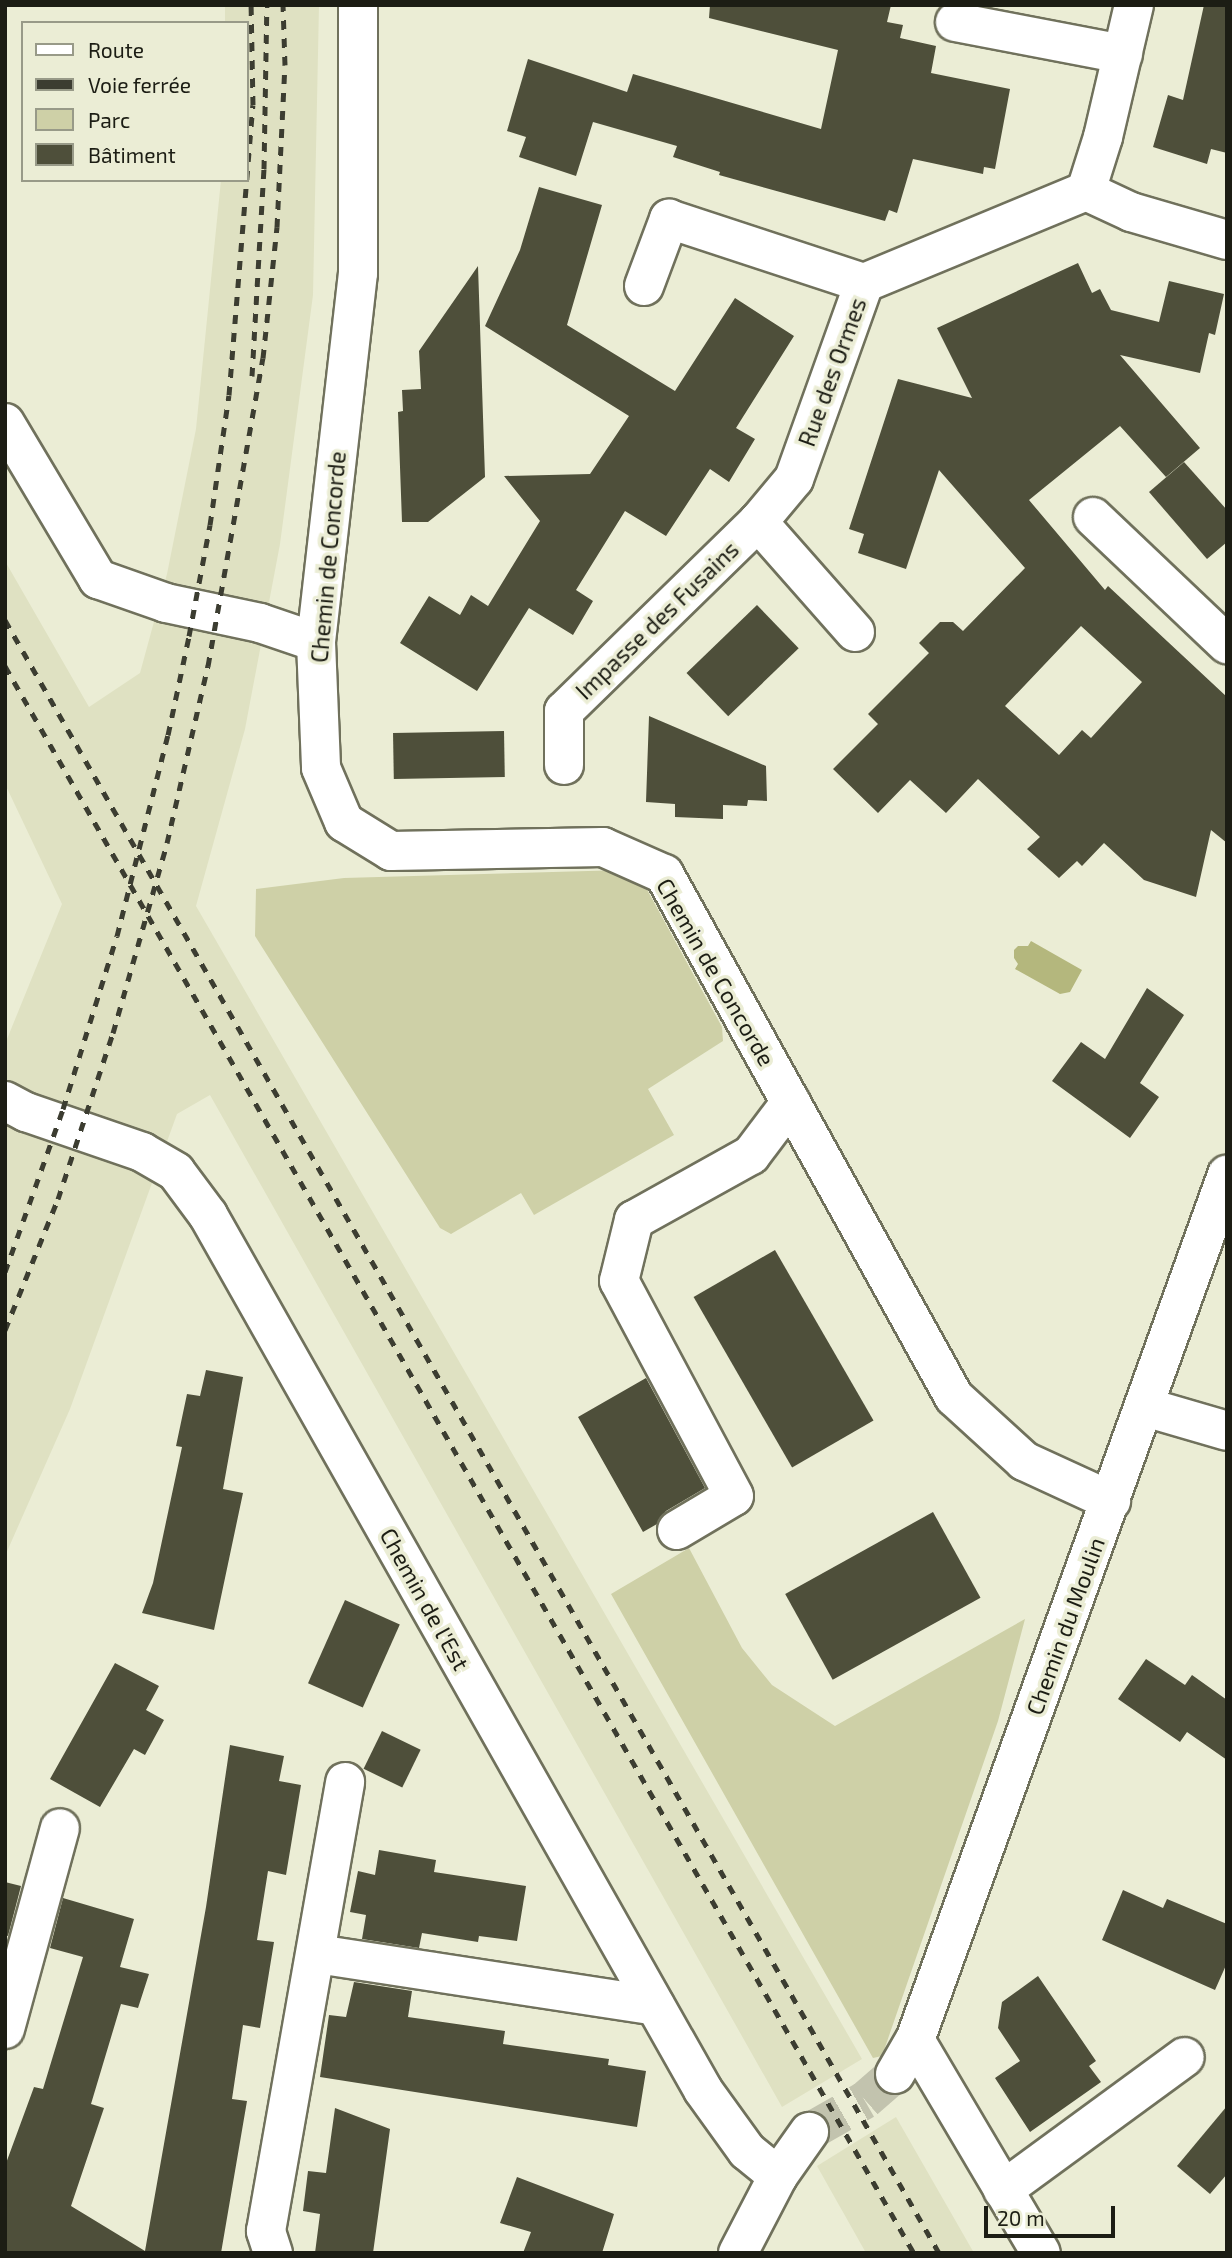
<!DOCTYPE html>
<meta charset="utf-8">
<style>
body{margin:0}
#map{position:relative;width:1232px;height:2258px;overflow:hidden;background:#ebedd5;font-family:"Exo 2",sans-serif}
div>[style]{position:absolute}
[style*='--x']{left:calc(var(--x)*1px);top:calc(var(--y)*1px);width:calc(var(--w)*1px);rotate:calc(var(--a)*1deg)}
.built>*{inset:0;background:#dfe1c2}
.green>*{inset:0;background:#ced0a7}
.water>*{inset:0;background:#b4b77d}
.building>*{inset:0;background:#4e4f3a;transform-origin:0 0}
.minor-tunnel>*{height:38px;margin-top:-19px;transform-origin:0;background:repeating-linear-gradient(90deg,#c2c3ae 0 38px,transparent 0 57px)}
.roads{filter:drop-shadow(2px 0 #70715c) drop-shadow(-2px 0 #70715c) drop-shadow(0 2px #70715c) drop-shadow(0 -2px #70715c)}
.minor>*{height:38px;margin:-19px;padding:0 19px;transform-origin:19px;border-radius:19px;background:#fff}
.rail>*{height:5px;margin-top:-2.5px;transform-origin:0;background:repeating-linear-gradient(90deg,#3c3d31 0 9px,transparent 0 18px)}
span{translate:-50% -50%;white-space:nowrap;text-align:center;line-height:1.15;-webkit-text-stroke:7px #ebedd5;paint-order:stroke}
.street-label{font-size:23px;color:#1c1d14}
.frame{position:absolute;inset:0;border:7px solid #1c1d14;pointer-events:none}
.legend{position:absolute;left:21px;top:21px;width:228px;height:161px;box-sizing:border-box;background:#ebedd5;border:2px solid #989a88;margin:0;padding:9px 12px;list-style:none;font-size:21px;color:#1c1d14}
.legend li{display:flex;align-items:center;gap:14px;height:35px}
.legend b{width:35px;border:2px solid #989a88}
.scale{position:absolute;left:984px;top:2206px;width:131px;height:32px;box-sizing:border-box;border:4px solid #1c1d14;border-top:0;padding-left:9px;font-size:21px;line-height:24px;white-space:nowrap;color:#1c1d14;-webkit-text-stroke:5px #ebedd5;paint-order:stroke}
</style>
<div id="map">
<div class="built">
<i style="clip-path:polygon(225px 5px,319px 5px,313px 295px,280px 544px,245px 729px,196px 906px,862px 2059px,782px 2107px,210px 1095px,177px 1114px,70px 1409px,5px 1556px,5px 1044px,62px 904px,5px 784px,5px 561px,89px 707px,140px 673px,167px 574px,196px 429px,221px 180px,247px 180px,247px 23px,225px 23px)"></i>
<i style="clip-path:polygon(896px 2117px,974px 2253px,866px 2253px,817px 2166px)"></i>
</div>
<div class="green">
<i style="clip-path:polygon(624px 870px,644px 884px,722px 1027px,723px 1041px,648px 1089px,674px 1135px,534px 1215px,521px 1193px,451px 1234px,440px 1228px,255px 936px,256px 889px,344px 878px)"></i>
<i style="clip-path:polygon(689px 1548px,742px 1648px,772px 1685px,835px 1726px,1025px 1619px,998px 1721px,882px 2056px,873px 2058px,611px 1594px)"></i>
</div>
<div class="water">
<i style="clip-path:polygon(1031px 941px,1082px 970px,1070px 992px,1060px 994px,1015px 969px,1018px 964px,1014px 958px,1014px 950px,1018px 946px,1028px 946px)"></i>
</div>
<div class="building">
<i style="clip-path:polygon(710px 5px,891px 5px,887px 22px,903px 25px,900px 38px,936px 46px,931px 73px,1010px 89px,995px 169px,984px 167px,983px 174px,913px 159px,897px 213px,889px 210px,885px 221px,719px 175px,720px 172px,673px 157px,677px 146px,593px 122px,576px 176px,519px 157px,526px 137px,507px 131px,528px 59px,627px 92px,633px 74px,821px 129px,838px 50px,709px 18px)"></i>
<i style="clip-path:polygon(1204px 5px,1227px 5px,1227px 153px,1211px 149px,1207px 164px,1153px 147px,1168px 95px,1183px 100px)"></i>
<i style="clip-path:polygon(539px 187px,602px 205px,567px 325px,675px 391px,735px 298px,794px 336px,736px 428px,755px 439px,729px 482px,710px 469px,666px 536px,625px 511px,576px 590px,593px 601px,573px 635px,529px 608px,477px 691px,400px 643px,429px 596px,460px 615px,471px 595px,488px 606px,540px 521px,504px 476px,590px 474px,629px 416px,485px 326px,520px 250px)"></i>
<i style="clip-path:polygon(evenodd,1078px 263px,1092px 293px,1100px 289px,1111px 310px,1159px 322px,1169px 281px,1224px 294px,1215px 335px,1209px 333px,1200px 373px,1120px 355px,1200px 448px,1166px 477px,1120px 426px,1029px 500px,1105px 590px,1108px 586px,1227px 697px,1227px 843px,1211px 830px,1196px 897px,1144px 880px,1104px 843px,1082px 866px,1077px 861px,1059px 878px,1027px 849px,1040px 837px,978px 779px,946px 813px,910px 780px,878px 813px,833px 769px,878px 724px,868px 714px,929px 653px,919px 643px,940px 622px,953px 622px,963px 631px,1025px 568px,939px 470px,906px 569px,858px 553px,864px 534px,849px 529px,898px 379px,972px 398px,937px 328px,1078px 263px,1081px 626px,1142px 682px,1091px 738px,1082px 730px,1059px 755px,1005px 706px,1081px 626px)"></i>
<i style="clip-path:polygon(478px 266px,485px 477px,428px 522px,402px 522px,398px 412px,403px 411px,402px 390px,421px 389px,419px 351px)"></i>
<i style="clip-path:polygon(1184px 462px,1227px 510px,1227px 542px,1207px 559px,1149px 492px)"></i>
<i style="left:757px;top:605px;width:60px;height:98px;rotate:46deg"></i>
<i style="clip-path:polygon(649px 716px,766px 766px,767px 801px,748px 800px,747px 806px,723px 805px,723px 819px,675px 817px,675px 804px,646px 802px)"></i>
<i style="left:504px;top:731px;width:46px;height:111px;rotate:89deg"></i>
<i style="clip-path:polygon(1147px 988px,1184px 1015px,1140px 1083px,1159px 1097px,1130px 1138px,1052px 1081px,1081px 1042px,1105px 1059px)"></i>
<i style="left:775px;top:1250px;width:197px;height:94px;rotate:60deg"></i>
<i style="clip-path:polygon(206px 1370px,243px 1377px,223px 1489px,243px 1493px,214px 1630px,142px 1613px,153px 1583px,182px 1447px,176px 1446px,187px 1394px,200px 1396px)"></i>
<i style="clip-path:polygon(646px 1378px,705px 1488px,666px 1511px,657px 1524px,643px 1532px,578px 1417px)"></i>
<i style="left:933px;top:1512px;width:98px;height:169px;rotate:61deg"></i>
<i style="left:345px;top:1600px;width:60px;height:91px;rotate:24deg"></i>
<i style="clip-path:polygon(1146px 1659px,1185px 1685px,1192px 1675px,1227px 1700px,1227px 1760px,1187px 1732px,1180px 1742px,1118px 1699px)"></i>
<i style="clip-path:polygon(115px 1663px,159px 1686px,146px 1710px,164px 1720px,145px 1755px,134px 1749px,100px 1807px,50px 1779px)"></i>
<i style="left:382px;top:1731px;width:43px;height:42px;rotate:26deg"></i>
<i style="clip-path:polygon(230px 1745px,284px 1756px,279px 1781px,301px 1785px,286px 1875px,268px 1871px,257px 1940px,274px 1942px,260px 2028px,243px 2025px,232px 2099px,247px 2101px,221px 2253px,5px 2253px,5px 2166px,34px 2087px,43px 2089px,83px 1957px,50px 1948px,63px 1898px,134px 1919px,120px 1967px,149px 1974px,138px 2008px,121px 2004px,91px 2104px,104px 2108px,71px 2206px,145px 2251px,206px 1907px)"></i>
<i style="clip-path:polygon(379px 1850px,436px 1860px,434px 1872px,526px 1886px,517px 1941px,479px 1936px,478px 1942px,422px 1933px,419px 1948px,362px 1939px,366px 1915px,350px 1912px,358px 1871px,375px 1875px)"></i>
<i style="clip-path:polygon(5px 1882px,21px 1886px,8px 1936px,5px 1935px)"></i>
<i style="clip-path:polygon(1123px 1890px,1163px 1908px,1167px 1899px,1227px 1924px,1227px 1963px,1215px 1990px,1102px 1940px)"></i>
<i style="clip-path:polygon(1038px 1976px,1096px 2061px,1089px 2066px,1101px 2082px,1030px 2132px,995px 2078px,1020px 2061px,998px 2028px,1002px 2002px)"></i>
<i style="clip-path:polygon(354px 1982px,412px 1991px,408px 2017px,505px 2031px,503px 2044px,609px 2059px,608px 2065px,646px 2071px,637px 2127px,320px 2077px,329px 2015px,346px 2017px)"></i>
<i style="clip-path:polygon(1227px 2106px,1227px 2174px,1210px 2194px,1177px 2166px)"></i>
<i style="clip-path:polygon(335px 2108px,390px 2129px,373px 2253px,315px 2253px,320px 2214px,303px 2211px,308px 2171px,326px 2173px)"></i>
<i style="clip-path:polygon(517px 2177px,614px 2214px,602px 2253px,523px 2253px,531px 2232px,500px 2223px)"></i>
</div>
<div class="minor-tunnel">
<i style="--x:809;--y:2132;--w:64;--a:-29.7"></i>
<i style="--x:865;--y:2100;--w:40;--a:-41"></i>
</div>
<div class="roads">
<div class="minor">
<i style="--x:358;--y:5;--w:268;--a:90"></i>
<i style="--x:358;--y:273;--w:371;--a:96.5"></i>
<i style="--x:316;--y:642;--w:126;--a:87.7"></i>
<i style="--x:321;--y:768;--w:59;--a:66.9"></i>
<i style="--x:344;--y:822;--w:55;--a:31.7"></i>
<i style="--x:391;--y:851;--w:212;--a:-1.1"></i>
<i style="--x:603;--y:847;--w:67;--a:23.9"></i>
<i style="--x:664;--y:874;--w:598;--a:60.99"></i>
<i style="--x:954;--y:1397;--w:95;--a:42.4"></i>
<i style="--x:1024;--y:1461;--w:96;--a:24.7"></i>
<i style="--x:955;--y:22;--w:171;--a:10.8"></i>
<i style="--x:1086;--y:191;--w:57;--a:-72.5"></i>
<i style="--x:1103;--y:137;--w:136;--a:-76.8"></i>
<i style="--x:644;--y:286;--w:72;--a:-69.5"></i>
<i style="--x:669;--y:219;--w:205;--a:18.2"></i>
<i style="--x:5;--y:423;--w:182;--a:59.2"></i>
<i style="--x:98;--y:579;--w:72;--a:19.4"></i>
<i style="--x:166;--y:603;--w:96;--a:12"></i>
<i style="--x:260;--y:623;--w:59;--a:18.7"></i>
<i style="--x:1093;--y:517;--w:185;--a:43.5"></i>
<i style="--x:855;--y:632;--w:147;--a:-131.4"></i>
<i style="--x:758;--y:522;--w:56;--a:-50.1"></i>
<i style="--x:794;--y:479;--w:208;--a:-70.3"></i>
<i style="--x:864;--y:283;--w:240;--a:-22.5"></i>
<i style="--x:1086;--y:191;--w:50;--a:25"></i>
<i style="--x:1131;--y:212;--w:100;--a:16.3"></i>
<i style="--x:564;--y:765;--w:54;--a:-90"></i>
<i style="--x:564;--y:711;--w:271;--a:-44.3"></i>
<i style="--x:5;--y:1101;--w:24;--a:28"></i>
<i style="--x:26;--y:1112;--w:123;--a:19"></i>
<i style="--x:142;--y:1152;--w:39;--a:30"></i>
<i style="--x:176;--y:1172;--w:54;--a:53.3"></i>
<i style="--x:208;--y:1215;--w:1005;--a:60.5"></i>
<i style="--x:703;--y:2090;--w:75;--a:54.2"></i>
<i style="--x:747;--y:2151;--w:40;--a:39"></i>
<i style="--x:1145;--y:1407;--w:85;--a:16.3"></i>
<i style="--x:677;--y:1530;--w:66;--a:-30.8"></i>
<i style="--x:734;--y:1496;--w:244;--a:-118.1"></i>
<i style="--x:619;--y:1281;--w:63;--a:-76.2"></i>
<i style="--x:634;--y:1220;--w:134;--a:-29.1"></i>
<i style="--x:751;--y:1155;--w:66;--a:-53"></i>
<i style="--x:317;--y:1954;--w:342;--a:8.7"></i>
<i style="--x:5;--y:2029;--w:208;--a:-74.7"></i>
<i style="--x:915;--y:2040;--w:247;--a:59.4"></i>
<i style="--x:895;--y:2074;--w:39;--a:-60"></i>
<i style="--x:915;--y:2040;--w:920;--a:-70.17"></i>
<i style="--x:1003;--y:2190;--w:225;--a:-36.2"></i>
<i style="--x:273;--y:2253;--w:23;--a:-108"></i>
<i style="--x:266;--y:2231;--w:456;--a:-80"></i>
<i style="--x:738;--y:2253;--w:87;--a:-62.5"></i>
<i style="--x:778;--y:2176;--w:54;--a:-54.8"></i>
</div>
</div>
<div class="rail">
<i style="--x:252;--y:376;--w:207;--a:-86.7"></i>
<i style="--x:264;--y:169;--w:164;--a:-89"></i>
<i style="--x:5;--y:620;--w:1881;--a:60.23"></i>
<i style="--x:5;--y:666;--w:1829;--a:60.2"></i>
<i style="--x:5;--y:1272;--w:173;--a:-70.4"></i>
<i style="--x:63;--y:1109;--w:181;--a:-72.7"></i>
<i style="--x:117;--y:936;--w:207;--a:-75.8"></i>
<i style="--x:168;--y:735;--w:101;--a:-78"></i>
<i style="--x:189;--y:636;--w:113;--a:-79.3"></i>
<i style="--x:210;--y:525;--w:131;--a:-81.7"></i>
<i style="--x:229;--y:395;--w:291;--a:-85.3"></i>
<i style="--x:253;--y:105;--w:100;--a:-91.1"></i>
<i style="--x:5;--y:1330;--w:141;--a:-68"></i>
<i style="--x:58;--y:1199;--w:175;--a:-71.7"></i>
<i style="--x:113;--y:1033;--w:198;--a:-74.1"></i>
<i style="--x:167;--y:843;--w:182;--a:-77"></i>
<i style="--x:208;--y:666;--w:313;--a:-79.9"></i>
<i style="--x:263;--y:358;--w:132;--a:-83.9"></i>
<i style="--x:277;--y:227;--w:162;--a:-87.2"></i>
<i style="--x:285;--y:65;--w:60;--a:-91.9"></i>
</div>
<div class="street-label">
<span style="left:832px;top:372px;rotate:-70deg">Rue des Ormes</span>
<span style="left:328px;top:557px;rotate:-85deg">Chemin de Concorde</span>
<span style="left:657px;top:620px;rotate:-44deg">Impasse des Fusains</span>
<span style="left:716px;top:972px;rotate:60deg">Chemin de Concorde</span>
<span style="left:425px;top:1599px;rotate:61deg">Chemin de l'Est</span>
<span style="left:1065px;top:1626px;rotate:-70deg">Chemin du Moulin</span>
</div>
<div class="frame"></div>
<ul class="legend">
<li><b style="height:9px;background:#fff"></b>Route</li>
<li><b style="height:9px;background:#3c3d31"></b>Voie ferrée</li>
<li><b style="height:19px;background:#ced0a7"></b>Parc</li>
<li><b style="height:19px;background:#4e4f3a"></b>Bâtiment</li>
</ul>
<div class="scale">20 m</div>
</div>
